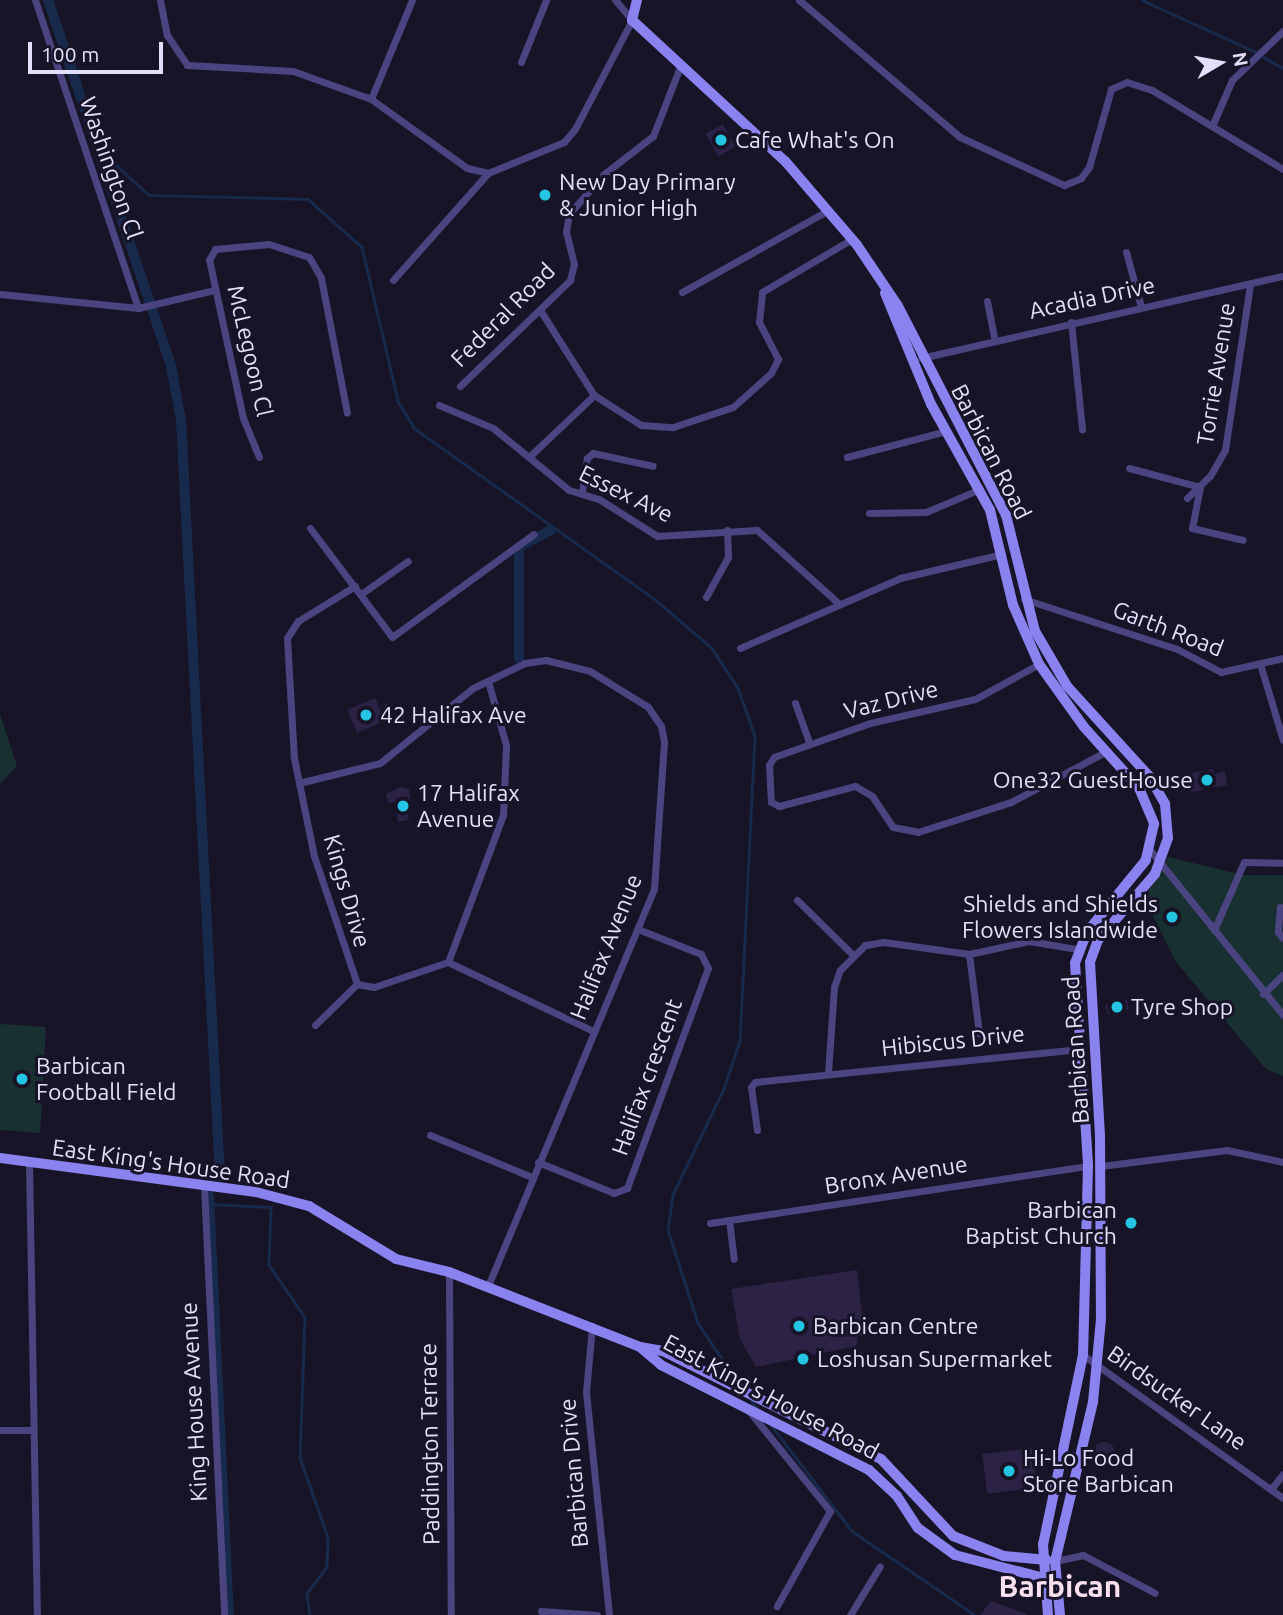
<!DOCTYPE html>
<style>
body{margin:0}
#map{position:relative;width:1283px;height:1615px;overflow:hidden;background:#181428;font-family:Ubuntu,sans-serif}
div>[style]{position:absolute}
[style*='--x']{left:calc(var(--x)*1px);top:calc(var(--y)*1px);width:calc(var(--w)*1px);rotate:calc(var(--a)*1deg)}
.green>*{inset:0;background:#183031}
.stream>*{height:2.5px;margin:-1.25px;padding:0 1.25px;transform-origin:1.25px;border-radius:1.25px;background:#182a4c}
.canal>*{height:10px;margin:-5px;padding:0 5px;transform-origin:5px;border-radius:5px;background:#182a4c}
.building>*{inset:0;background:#2b2246;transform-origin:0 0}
.round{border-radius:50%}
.minor>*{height:7px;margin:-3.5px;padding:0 3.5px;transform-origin:3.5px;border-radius:3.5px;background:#4a4580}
.secondary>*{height:10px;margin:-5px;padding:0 5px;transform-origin:5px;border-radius:5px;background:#8a82ef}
.dots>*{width:19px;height:19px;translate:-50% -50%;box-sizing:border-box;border:4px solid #181428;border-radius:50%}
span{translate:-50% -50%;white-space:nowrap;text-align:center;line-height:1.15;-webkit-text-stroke:6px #181428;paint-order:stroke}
.poi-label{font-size:23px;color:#e3dffb}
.left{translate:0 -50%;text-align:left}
.right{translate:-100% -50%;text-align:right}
.street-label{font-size:23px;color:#e3dffb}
.district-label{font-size:30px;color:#fbe0f0;font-weight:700}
.north{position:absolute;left:1185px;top:28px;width:70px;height:70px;-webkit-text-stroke:5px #181428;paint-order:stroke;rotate:80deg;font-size:19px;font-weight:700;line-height:28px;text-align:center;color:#e3dffb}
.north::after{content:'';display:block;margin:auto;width:24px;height:32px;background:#e3dffb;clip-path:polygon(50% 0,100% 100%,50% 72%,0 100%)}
.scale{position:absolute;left:28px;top:42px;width:135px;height:32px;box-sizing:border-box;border:4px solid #e3dffb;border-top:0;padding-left:9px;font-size:21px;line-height:24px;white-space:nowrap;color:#e3dffb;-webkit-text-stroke:5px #181428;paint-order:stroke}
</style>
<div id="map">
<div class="green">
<i style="clip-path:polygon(0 714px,17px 766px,0 784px)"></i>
<i style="clip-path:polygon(1168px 857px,1243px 875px,1283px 875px,1283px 1076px,1266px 1069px,1176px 962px,1144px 898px)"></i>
<i style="clip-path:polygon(0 1024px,46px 1027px,40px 1133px,0 1130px)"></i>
</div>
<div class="stream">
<i style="--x:1142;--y:0;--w:125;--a:24.5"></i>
<i style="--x:1262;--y:56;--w:24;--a:30"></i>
<i style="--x:93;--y:144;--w:76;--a:42.3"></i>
<i style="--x:149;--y:195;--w:159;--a:1.4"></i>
<i style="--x:308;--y:199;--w:72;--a:41.6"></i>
<i style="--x:362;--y:247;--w:158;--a:76.8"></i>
<i style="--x:398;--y:401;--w:31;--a:59"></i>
<i style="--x:414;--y:428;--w:298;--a:35.4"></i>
<i style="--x:657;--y:601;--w:72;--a:40.5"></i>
<i style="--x:712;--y:648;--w:48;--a:57"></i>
<i style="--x:738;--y:688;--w:51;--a:70.5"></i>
<i style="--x:755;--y:736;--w:305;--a:92.8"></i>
<i style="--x:740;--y:1041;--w:51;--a:108.4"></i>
<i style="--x:724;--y:1089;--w:118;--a:115.7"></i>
<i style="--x:673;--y:1195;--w:35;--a:98"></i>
<i style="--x:668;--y:1230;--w:98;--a:72.1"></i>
<i style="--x:698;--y:1323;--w:73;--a:56.1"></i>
<i style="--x:209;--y:1204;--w:62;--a:2.8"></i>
<i style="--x:271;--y:1207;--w:58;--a:92"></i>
<i style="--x:269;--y:1265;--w:63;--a:55.3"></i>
<i style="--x:305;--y:1317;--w:141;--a:92"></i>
<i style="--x:300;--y:1458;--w:84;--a:70.5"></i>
<i style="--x:328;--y:1537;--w:30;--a:92"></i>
<i style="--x:327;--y:1567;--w:34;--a:127"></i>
<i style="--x:307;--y:1594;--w:21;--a:82"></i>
<i style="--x:751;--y:1400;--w:14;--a:51"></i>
<i style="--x:771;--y:1425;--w:133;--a:52.6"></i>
<i style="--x:852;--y:1531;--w:149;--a:34.3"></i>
</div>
<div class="canal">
<i style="--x:48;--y:0;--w:386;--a:71.4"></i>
<i style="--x:171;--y:366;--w:55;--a:79.5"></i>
<i style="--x:181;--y:420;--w:757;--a:87.05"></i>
<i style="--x:519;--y:659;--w:112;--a:-90"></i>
<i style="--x:519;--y:547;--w:36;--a:-28"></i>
<i style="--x:209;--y:1196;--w:419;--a:87.3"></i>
</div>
<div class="building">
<i style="left:723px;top:124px;width:26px;height:20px;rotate:61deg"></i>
<i style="left:375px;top:698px;width:25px;height:30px;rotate:67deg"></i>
<i style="clip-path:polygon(1213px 769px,1214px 774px,1225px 771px,1227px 785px,1191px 792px,1187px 774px)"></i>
<i style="clip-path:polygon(400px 787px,409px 789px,412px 809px,407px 811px,409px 820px,398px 822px,394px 802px,388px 803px,386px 794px)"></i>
<i style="clip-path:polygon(1127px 1000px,1129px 1009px,1108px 1015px,1105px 1005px)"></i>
<i style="clip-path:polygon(857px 1270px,862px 1316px,856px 1346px,756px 1367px,740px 1339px,731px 1289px)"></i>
<i class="round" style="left:1093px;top:1442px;width:22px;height:22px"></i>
<i style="left:1032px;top:1448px;width:40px;height:50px;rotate:83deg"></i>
<i style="clip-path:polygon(991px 1601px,1027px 1614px,1027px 1615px,980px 1615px)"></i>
</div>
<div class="minor">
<i style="--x:35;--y:0;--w:325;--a:71.5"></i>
<i style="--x:160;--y:0;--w:36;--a:79"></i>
<i style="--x:167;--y:35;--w:36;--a:56"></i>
<i style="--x:187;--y:65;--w:106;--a:3.2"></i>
<i style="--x:293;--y:71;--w:83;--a:19.7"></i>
<i style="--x:371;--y:99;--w:118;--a:35.7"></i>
<i style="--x:467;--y:168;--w:22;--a:13"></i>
<i style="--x:488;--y:173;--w:82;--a:-22.2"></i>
<i style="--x:564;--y:142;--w:17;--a:-50"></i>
<i style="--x:575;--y:129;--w:123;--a:-62.4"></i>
<i style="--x:632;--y:20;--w:26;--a:-130"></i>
<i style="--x:799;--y:0;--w:211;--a:40.4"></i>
<i style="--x:960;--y:137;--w:115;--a:24.8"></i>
<i style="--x:1064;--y:185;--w:18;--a:-22"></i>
<i style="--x:1081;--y:178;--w:14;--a:-54"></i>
<i style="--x:1089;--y:167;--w:81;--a:-74.2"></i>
<i style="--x:1111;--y:89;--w:17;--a:-24"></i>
<i style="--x:1127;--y:82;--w:26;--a:18"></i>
<i style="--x:1152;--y:90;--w:153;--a:31.1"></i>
<i style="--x:521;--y:62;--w:67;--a:-68"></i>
<i style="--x:371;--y:99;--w:107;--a:-67.5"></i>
<i style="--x:1212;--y:126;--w:50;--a:-66.5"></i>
<i style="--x:1232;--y:80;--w:71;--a:-43.9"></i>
<i style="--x:1126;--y:252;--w:57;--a:74.7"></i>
<i style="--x:393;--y:280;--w:143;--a:-48.4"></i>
<i style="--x:682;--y:292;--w:168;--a:-29.2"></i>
<i style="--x:0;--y:294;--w:139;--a:5.8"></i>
<i style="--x:138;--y:308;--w:79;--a:-13.2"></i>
<i style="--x:987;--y:301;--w:38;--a:79"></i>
<i style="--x:540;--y:310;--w:101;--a:57.6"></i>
<i style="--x:594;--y:395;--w:56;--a:32.6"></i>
<i style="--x:641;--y:425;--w:32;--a:4"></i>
<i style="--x:673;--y:427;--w:63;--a:-18.4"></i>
<i style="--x:733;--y:407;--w:51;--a:-41.8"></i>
<i style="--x:771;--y:373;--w:16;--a:-63"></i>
<i style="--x:778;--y:359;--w:42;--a:-117.2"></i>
<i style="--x:759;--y:322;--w:30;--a:-84"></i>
<i style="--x:762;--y:292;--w:104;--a:-30.5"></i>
<i style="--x:1071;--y:322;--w:108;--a:84.1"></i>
<i style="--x:921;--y:358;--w:371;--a:-12.8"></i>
<i style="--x:460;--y:386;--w:153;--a:-43.9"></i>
<i style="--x:570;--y:280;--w:16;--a:-76"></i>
<i style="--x:574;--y:264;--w:33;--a:-104"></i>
<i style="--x:566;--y:232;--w:18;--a:-81"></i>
<i style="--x:569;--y:214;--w:53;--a:-48.8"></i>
<i style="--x:604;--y:174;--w:62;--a:-37.8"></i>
<i style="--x:653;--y:136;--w:77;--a:-68.7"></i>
<i style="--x:439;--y:405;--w:59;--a:23.1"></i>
<i style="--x:493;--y:428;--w:98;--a:39.2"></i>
<i style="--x:569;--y:490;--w:31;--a:17"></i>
<i style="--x:599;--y:499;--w:69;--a:32.5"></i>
<i style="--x:657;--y:536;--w:100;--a:-3.4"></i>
<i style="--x:757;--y:530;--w:109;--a:42"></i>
<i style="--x:259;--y:457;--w:42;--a:-112.3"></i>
<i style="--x:243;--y:418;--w:162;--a:-102.1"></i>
<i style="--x:209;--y:260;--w:13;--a:-61"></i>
<i style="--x:215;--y:249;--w:54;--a:-5.3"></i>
<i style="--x:269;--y:244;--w:42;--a:18"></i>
<i style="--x:309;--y:257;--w:24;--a:60"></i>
<i style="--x:321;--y:278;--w:137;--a:79.1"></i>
<i style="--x:529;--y:457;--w:90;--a:-43.6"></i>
<i style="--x:847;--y:457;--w:102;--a:-14.7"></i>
<i style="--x:1129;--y:468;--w:73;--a:15"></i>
<i style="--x:1200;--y:487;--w:42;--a:101"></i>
<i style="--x:1192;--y:528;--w:52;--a:13.2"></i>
<i style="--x:582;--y:492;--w:34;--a:-82"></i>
<i style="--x:587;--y:458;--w:8;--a:-40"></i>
<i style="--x:593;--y:453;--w:61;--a:12.2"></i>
<i style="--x:1187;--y:498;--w:32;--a:-44"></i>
<i style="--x:1210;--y:476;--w:30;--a:-60"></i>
<i style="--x:1225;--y:450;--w:168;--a:-81.4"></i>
<i style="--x:869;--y:513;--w:57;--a:-1"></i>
<i style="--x:926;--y:512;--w:59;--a:-23.1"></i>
<i style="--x:310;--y:528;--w:136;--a:53"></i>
<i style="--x:392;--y:637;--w:175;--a:-36"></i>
<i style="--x:355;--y:586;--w:67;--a:148.4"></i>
<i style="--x:298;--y:621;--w:20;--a:123"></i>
<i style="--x:287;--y:638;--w:120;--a:86.7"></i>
<i style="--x:294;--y:758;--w:100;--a:78.5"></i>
<i style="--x:314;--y:856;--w:135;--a:71.4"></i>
<i style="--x:357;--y:984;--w:17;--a:10"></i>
<i style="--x:374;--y:987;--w:78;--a:-18.7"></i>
<i style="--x:448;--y:962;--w:161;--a:25.4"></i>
<i style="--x:361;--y:594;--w:57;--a:-35.1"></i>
<i style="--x:706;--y:597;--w:46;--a:-61.2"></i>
<i style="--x:728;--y:557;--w:27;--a:-92"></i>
<i style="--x:1024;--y:599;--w:161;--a:18.1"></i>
<i style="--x:1177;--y:649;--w:50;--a:27.6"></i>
<i style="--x:1221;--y:672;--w:64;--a:-12.7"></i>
<i style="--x:740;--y:648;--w:175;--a:-23.6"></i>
<i style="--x:900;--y:578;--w:105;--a:-13.2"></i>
<i style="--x:1039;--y:664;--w:73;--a:151.3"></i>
<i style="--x:975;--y:699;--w:108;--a:167.1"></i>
<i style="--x:870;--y:723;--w:102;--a:160.5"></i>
<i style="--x:774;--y:757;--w:9;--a:122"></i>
<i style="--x:769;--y:765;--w:37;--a:87"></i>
<i style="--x:771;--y:802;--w:9;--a:27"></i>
<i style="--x:779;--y:806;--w:79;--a:-14.7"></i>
<i style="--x:855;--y:786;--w:20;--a:30"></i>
<i style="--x:872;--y:796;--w:37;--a:56"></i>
<i style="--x:893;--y:827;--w:25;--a:11"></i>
<i style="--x:918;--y:832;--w:98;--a:-17.9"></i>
<i style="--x:1011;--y:802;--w:109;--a:-28"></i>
<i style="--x:1260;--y:664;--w:79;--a:73.2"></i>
<i style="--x:795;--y:703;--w:41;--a:70.3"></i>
<i style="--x:299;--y:783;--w:83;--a:-13.9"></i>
<i style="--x:380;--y:763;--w:119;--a:-38.9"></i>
<i style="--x:473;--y:688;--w:58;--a:-25.7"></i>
<i style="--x:525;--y:663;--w:21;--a:-8"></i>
<i style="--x:546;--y:660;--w:45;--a:14"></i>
<i style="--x:590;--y:671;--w:68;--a:31.8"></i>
<i style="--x:648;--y:707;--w:23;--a:56"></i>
<i style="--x:661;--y:726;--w:16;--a:79"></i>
<i style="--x:664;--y:742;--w:147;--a:93.9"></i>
<i style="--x:654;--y:889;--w:430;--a:112.7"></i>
<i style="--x:1150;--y:850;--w:212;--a:51.1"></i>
<i style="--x:797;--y:900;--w:77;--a:44.5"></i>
<i style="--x:1280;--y:907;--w:25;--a:95"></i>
<i style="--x:1278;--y:932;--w:8;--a:50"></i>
<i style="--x:1214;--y:930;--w:74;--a:-66.2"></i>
<i style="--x:1244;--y:862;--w:39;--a:1"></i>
<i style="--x:969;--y:954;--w:80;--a:82.8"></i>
<i style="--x:448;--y:962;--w:157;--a:-69.5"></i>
<i style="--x:503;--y:815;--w:70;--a:-87.5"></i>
<i style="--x:506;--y:745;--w:66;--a:-105.7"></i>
<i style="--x:1263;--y:994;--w:28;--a:-44"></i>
<i style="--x:315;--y:1025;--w:59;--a:-44.3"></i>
<i style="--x:828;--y:1073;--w:86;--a:-86"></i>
<i style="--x:834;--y:987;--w:18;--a:-71"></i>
<i style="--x:840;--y:970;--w:35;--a:-45"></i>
<i style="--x:865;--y:945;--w:19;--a:-9"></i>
<i style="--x:884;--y:942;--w:86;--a:8"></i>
<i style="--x:969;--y:954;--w:61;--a:-12.2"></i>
<i style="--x:1029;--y:941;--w:49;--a:9.5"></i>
<i style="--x:757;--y:1130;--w:43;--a:-97.9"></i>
<i style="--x:751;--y:1087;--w:6;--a:-51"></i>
<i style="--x:755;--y:1082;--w:329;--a:-5.8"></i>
<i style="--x:430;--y:1135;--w:110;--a:22.4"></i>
<i style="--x:538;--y:1162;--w:82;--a:22.2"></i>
<i style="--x:614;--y:1193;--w:14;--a:-21"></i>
<i style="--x:627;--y:1188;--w:234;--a:-69.8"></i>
<i style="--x:708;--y:968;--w:16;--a:-117"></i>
<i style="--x:701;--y:954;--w:68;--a:-158.4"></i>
<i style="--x:29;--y:1163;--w:452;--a:89"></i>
<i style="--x:1101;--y:1166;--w:127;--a:-7.2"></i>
<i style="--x:1227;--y:1150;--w:57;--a:12.1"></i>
<i style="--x:204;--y:1187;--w:428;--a:87.3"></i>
<i style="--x:729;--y:1220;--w:39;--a:83"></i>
<i style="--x:710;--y:1223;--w:382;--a:-8.6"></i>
<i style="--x:449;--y:1272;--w:343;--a:89.7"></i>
<i style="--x:592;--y:1326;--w:66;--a:95.2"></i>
<i style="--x:586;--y:1392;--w:224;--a:84.1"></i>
<i style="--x:1083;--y:1355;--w:246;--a:35.6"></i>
<i style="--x:749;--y:1411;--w:129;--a:51"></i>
<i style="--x:830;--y:1511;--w:109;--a:119.2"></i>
<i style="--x:0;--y:1430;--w:33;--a:0"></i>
<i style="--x:1271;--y:1489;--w:19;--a:-51"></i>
<i style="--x:1055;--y:1561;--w:29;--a:-12"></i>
<i style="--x:1083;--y:1555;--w:81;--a:27.8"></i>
<i style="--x:541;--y:1611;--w:56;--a:4.1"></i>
<i style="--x:850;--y:1615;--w:57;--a:-58.5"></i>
</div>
<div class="secondary">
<i style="--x:637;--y:0;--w:21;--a:104"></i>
<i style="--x:632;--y:20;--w:208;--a:42.7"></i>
<i style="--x:785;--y:161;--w:111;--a:49.4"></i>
<i style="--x:857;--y:245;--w:73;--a:56.1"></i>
<i style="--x:898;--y:306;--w:235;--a:62.7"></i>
<i style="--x:1006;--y:515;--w:120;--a:76"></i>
<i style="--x:1035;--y:631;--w:64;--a:59.8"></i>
<i style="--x:1067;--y:686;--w:122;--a:47.7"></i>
<i style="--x:1149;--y:776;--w:32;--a:60"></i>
<i style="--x:1165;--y:804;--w:34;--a:85"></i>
<i style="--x:1168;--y:838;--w:38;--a:110"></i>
<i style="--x:1155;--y:874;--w:87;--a:130.8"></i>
<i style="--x:1098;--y:940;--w:23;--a:110"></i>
<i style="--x:1090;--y:962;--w:175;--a:86.7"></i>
<i style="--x:1100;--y:1137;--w:182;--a:89.7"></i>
<i style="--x:1101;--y:1319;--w:83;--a:95.5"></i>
<i style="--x:1093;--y:1402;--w:163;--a:103.4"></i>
<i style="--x:1055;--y:1561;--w:54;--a:84.7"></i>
<i style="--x:885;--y:293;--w:120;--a:67.5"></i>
<i style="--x:931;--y:404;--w:121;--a:60.9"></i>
<i style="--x:990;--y:510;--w:98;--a:76.4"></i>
<i style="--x:1013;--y:605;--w:64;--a:66.2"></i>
<i style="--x:1039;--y:664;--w:77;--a:54.5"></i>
<i style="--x:1084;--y:727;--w:82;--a:48"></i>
<i style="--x:1139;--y:788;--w:39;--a:67"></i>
<i style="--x:1154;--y:824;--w:37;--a:103"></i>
<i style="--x:1146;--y:860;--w:93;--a:129.3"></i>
<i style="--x:1087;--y:932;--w:33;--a:111"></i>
<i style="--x:1075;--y:963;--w:203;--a:86.3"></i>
<i style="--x:1088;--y:1166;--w:189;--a:91.5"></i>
<i style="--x:1083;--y:1355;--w:193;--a:101.9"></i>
<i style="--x:1043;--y:1544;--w:71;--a:86"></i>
<i style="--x:0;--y:1158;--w:258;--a:7.6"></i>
<i style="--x:256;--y:1192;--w:55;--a:14.8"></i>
<i style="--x:309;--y:1206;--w:102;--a:31.3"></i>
<i style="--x:396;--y:1259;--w:55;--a:13.8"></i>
<i style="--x:449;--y:1272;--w:205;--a:21.4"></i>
<i style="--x:640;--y:1347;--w:23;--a:10"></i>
<i style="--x:663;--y:1351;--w:243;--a:26.4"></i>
<i style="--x:881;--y:1459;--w:105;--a:46.9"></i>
<i style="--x:953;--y:1536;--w:55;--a:21.4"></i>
<i style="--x:1004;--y:1556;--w:43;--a:5.3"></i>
<i style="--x:641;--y:1348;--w:26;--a:40"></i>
<i style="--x:661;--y:1365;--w:233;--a:26.8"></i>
<i style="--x:869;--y:1470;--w:38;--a:43"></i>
<i style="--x:897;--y:1496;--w:38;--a:57"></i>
<i style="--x:918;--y:1528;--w:46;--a:36.1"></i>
<i style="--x:955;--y:1555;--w:96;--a:14.5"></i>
</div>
<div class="dots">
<i style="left:721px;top:140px;background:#23c5e2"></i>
<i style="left:545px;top:195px;background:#23c5e2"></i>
<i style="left:366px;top:715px;background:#23c5e2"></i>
<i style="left:1207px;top:780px;background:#23c5e2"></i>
<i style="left:403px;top:806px;background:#23c5e2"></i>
<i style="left:1172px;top:917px;background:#23c5e2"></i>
<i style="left:1117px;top:1007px;background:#23c5e2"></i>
<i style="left:22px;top:1079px;background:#23c5e2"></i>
<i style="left:1131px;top:1223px;background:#23c5e2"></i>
<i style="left:799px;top:1326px;background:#23c5e2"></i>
<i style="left:803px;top:1359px;background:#23c5e2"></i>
<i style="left:1009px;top:1471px;background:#23c5e2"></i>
</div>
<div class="poi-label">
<span class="left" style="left:735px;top:140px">Cafe What's On</span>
<span class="left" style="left:559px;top:195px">New Day Primary<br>&amp; Junior High</span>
<span class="left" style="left:380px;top:715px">42 Halifax Ave</span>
<span class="right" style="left:1193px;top:780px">One32 GuestHouse</span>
<span class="left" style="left:417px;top:806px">17 Halifax<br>Avenue</span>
<span class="right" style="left:1158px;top:917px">Shields and Shields<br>Flowers Islandwide</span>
<span class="left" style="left:1131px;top:1007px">Tyre Shop</span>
<span class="left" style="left:36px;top:1079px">Barbican<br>Football Field</span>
<span class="right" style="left:1117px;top:1223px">Barbican<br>Baptist Church</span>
<span class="left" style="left:813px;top:1326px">Barbican Centre</span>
<span class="left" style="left:817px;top:1359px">Loshusan Supermarket</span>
<span class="left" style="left:1023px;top:1471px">Hi-Lo Food<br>Store Barbican</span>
</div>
<div class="street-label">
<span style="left:111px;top:168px;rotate:71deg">Washington Cl</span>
<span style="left:1092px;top:298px;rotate:-12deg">Acadia Drive</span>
<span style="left:503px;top:315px;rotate:-45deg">Federal Road</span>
<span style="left:250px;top:351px;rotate:77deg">McLegoon Cl</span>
<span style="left:1216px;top:374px;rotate:-81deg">Torrie Avenue</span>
<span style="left:991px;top:452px;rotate:63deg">Barbican Road</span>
<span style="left:626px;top:494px;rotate:26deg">Essex Ave</span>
<span style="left:1168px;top:629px;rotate:21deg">Garth Road</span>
<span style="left:891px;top:700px;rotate:-14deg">Vaz Drive</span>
<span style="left:347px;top:891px;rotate:74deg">Kings Drive</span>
<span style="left:606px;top:947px;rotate:-68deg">Halifax Avenue</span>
<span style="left:953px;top:1041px;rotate:-6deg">Hibiscus Drive</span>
<span style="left:1076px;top:1050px;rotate:-94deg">Barbican Road</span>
<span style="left:647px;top:1077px;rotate:-70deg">Halifax crescent</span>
<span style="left:171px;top:1164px;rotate:8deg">East King's House Road</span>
<span style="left:896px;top:1175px;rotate:-9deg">Bronx Avenue</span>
<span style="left:771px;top:1397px;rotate:28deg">East King's House Road</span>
<span style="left:1177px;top:1398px;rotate:35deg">Birdsucker Lane</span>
<span style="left:194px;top:1402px;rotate:-93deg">King House Avenue</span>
<span style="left:430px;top:1444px;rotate:-91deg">Paddington Terrace</span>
<span style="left:574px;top:1473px;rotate:-95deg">Barbican Drive</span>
</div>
<div class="district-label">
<span style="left:1060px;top:1586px">Barbican</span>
</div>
<div class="north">N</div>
<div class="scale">100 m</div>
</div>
